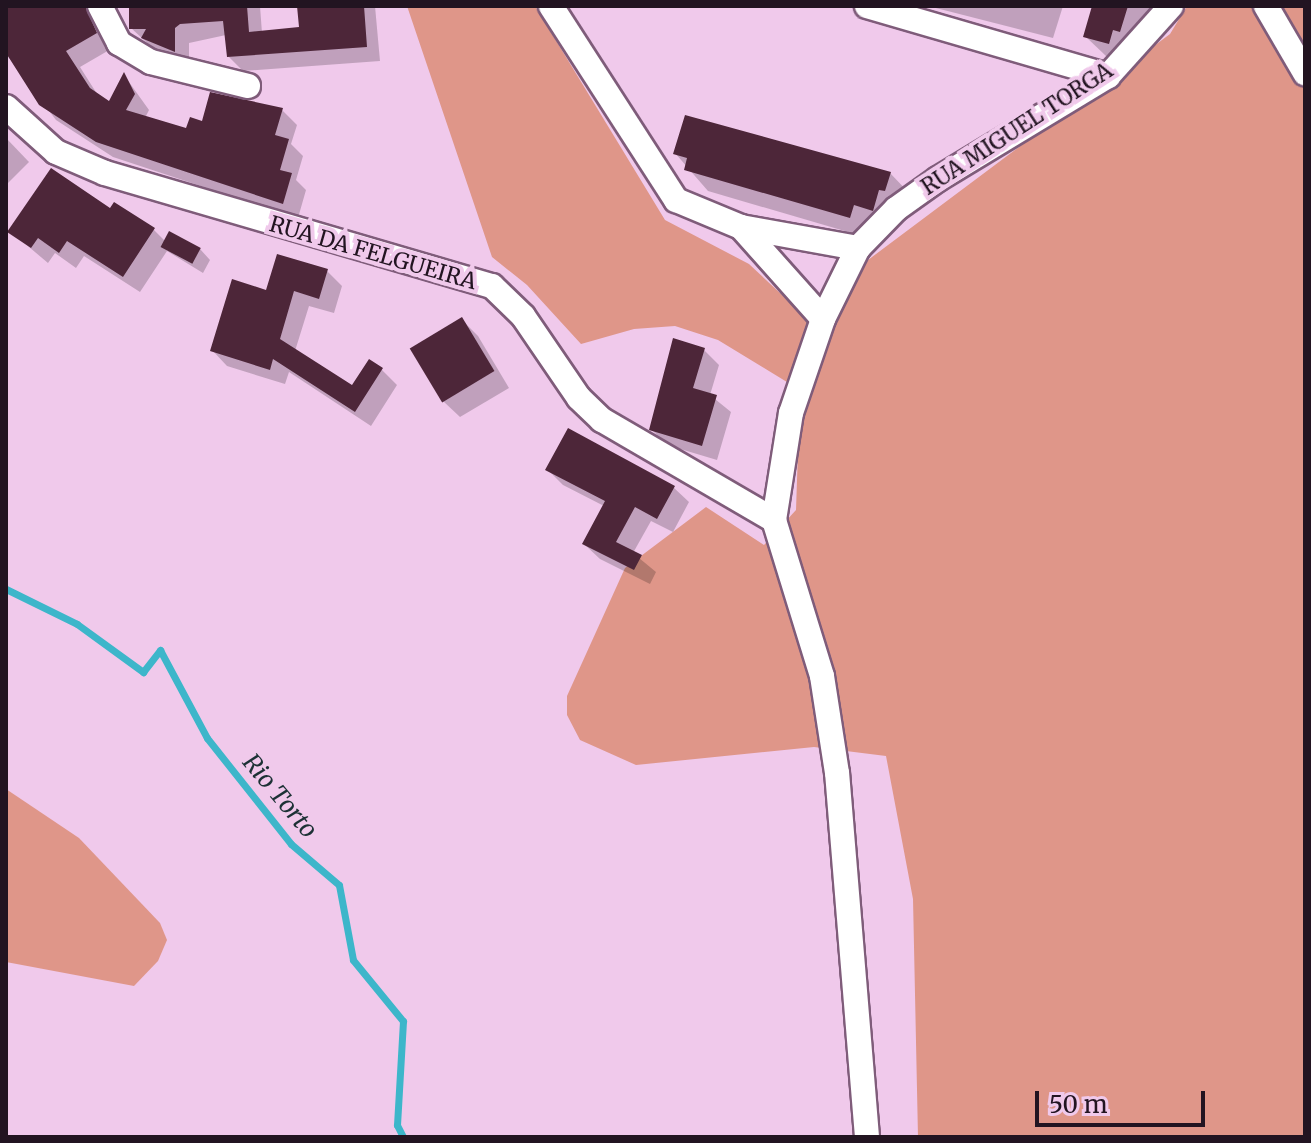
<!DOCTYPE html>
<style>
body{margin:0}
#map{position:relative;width:1311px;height:1143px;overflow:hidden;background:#f0c9eb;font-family:Merriweather,serif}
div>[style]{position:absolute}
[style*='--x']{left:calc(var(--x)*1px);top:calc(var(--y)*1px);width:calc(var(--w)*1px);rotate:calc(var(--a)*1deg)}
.green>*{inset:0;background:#df9689}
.shadow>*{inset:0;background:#0003}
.stream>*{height:7px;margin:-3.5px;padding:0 3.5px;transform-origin:3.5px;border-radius:3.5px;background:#3db6ca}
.building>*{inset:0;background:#4d2639;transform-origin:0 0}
.roads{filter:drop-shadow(2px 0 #7f5c7a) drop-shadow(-2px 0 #7f5c7a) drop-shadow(0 2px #7f5c7a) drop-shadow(0 -2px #7f5c7a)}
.minor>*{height:24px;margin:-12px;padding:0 12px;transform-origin:12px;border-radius:12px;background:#fff}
span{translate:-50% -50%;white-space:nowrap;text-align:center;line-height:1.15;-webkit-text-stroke:8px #f0c9eb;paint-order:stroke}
.street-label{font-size:22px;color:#221421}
.water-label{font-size:24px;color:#1c3135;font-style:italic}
.frame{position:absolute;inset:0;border:8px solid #221421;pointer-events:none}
.scale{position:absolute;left:1035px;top:1091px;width:170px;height:36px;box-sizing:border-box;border:4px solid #221421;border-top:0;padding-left:10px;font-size:24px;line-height:28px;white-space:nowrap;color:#221421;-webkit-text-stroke:6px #f0c9eb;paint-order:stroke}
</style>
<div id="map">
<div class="green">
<i style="clip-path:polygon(407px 6px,535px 6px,665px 220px,749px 264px,794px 306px,837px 314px,860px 266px,1170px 34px,1187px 6px,1305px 6px,1305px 1137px,918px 1137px,913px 899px,886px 756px,814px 747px,636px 765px,580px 740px,567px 715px,567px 696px,625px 568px,706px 507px,764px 545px,796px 510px,800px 390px,718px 340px,675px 326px,634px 329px,581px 344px,527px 285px,492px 257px)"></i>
<i style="clip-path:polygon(6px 789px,79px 838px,160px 923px,167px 940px,158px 961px,134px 986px,6px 962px)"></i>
</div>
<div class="shadow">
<i style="clip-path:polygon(6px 6px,97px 6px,111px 49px,80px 67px,99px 97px,110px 104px,124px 75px,149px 110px,145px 118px,187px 131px,282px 110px,297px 125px,291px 144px,303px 156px,296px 180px,306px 190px,298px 218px,113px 157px,56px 120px,6px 54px)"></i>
<i style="clip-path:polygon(131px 6px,260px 6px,262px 33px,301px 29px,299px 6px,375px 6px,380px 61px,243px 71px,228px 56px,226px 35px,189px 43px,189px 66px,158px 53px,131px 28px)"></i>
<i style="clip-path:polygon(928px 6px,1063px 6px,1053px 38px)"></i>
<i style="clip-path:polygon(1094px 6px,1153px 6px,1140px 51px,1129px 63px,1106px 56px,1085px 36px)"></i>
<i style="clip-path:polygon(6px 138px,29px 162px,6px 185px)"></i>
<i style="clip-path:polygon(675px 153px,890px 173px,911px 195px,895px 231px,876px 226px,872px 239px,708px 191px)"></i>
<i style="clip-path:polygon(110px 211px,154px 230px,166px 242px,200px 249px,210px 260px,203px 273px,167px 251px,140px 292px,84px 256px,76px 268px,55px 253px,48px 263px,10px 231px)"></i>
<i style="clip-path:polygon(327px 271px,342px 286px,334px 313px,309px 306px,295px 351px,352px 388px,369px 361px,382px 370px,397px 385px,371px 426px,289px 372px,285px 384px,227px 366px,212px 350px,268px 292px)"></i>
<i style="clip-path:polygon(462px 320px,478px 336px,509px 388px,460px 417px,443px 401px)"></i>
<i style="clip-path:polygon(704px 350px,719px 365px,710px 395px,731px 412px,717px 460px,667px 445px,651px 429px)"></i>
<i style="clip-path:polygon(548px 470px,673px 487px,689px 502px,673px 532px,651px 521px,633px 553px,656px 572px,650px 584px,600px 559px,584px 544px,604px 506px,563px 485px)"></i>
</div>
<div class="stream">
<i style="--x:6;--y:589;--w:79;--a:26.2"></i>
<i style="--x:77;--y:624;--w:82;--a:36"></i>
<i style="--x:143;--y:672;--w:28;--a:-52"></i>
<i style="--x:160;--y:650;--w:100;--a:61.9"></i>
<i style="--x:207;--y:738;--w:135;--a:51.6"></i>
<i style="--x:291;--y:844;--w:63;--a:40.5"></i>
<i style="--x:339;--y:885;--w:76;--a:79.4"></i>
<i style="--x:353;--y:960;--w:79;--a:50.7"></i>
<i style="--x:403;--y:1021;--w:104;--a:93.3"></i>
<i style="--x:397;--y:1125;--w:13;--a:63"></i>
</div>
<div class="building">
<i style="clip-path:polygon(6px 6px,85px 6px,97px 33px,66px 51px,90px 88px,109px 101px,124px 72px,135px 94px,126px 110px,186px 128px,190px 117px,202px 121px,210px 92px,283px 108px,275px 135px,289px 139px,280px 170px,292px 173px,283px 204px,96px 142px,39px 105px,6px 53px)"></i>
<i style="clip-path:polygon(129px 6px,247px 6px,249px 32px,299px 27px,297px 6px,364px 6px,367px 47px,227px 57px,223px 21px,180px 24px,175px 28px,175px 52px,141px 38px,146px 29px,129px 29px)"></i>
<i style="clip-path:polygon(1092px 6px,1128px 6px,1120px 32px,1113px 30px,1109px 44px,1083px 37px)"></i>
<i style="clip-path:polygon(685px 115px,891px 172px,885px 191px,879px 190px,873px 211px,854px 205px,850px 218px,684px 170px,687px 158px,673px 154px)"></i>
<i style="clip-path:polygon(51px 168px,110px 208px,114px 202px,155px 228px,123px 277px,67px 241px,59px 253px,38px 238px,31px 248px,7px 232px)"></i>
<i style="left:169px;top:231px;width:36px;height:18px;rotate:28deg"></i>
<i style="clip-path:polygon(277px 254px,328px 269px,319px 299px,294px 291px,280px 339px,352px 385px,369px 359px,383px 368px,355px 412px,273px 359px,270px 370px,210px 351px,232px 279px,266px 290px)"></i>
<i style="left:462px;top:317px;width:63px;height:61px;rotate:59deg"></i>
<i style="clip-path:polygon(673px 338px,705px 348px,693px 388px,717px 395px,702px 446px,649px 430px)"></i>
<i style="clip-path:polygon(568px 428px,675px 486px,657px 519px,635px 507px,616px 542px,642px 555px,634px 570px,582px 544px,605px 501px,545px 470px)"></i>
</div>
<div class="roads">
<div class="minor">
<i style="--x:100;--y:6;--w:42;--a:62.8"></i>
<i style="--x:119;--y:43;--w:37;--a:31"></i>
<i style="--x:151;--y:62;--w:100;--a:13.9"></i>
<i style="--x:551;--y:6;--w:231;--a:57.2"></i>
<i style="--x:676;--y:200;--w:70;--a:22.6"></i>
<i style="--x:741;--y:227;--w:119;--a:10.2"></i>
<i style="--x:867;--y:6;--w:251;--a:16.2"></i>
<i style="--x:1266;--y:6;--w:78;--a:59.8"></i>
<i style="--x:6;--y:107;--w:67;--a:42"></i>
<i style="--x:56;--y:152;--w:53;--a:23.2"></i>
<i style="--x:105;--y:173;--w:403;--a:16.3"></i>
<i style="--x:492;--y:286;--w:43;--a:44.1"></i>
<i style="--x:523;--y:316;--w:99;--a:55.7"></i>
<i style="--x:579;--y:398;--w:32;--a:44"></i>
<i style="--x:602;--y:420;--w:199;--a:30.2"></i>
<i style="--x:741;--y:227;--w:123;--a:48.3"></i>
<i style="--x:867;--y:1137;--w:365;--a:-94.7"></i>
<i style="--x:837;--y:773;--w:98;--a:-98.8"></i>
<i style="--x:822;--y:676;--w:163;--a:-107.1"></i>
<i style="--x:774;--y:520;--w:108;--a:-81"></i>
<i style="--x:791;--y:413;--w:99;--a:-71.2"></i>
<i style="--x:823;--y:319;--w:79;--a:-63.8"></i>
<i style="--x:858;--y:248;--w:54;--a:-45.7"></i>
<i style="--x:896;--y:209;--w:52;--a:-35.5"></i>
<i style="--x:938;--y:179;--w:199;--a:-31.2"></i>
<i style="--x:1108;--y:76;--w:94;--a:-48"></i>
</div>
</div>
<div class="street-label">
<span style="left:1017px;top:129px;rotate:-33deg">RUA MIGUEL TORGA</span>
<span style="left:373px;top:253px;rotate:16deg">RUA DA FELGUEIRA</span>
</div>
<div class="water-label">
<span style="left:280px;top:796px;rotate:50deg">Rio Torto</span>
</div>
<div class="frame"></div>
<div class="scale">50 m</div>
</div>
